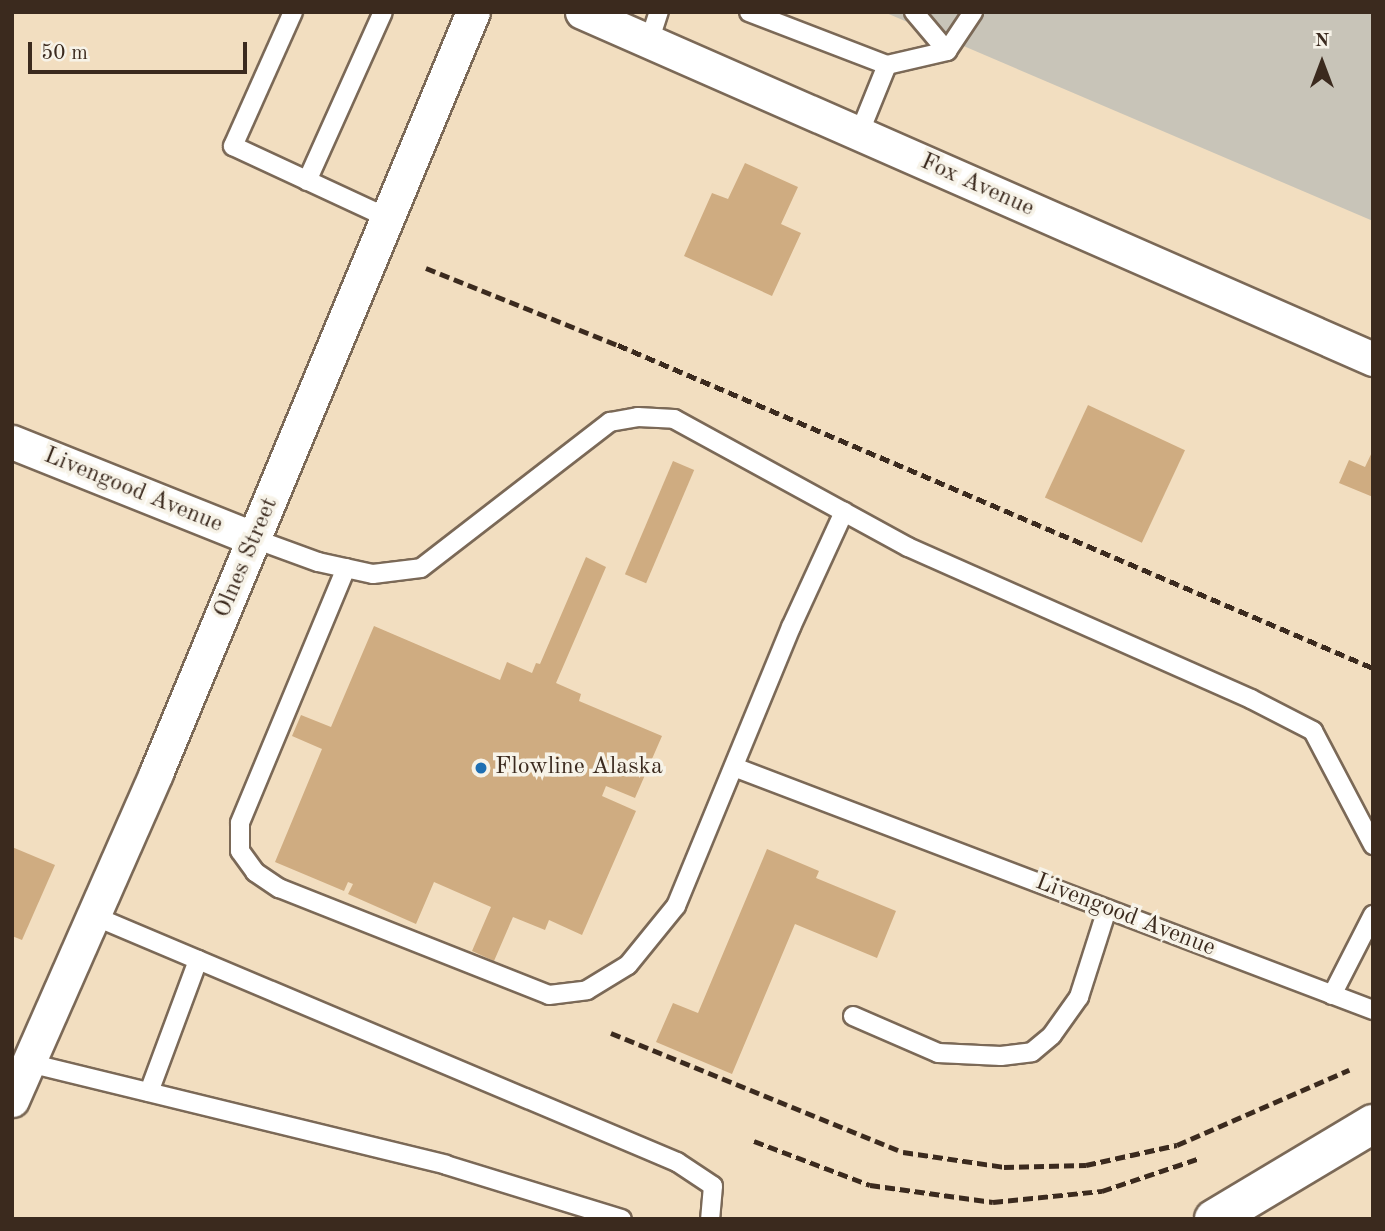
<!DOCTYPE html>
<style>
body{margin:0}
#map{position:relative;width:1385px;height:1231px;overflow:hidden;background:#f2dec0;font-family:"Old Standard TT",serif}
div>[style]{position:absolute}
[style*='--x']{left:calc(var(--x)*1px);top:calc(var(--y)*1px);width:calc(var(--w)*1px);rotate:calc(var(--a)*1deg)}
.industrial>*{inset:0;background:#c8c4b8}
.building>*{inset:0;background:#cfac81;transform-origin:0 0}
.roads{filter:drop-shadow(2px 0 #7b6957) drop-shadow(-2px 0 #7b6957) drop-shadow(0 2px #7b6957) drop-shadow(0 -2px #7b6957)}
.service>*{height:18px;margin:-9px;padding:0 9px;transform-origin:9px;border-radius:9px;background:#fff}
.minor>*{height:33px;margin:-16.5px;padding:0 16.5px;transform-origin:16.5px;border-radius:16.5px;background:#fff}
.tertiary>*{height:38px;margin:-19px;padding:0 19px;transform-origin:19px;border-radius:19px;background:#fff}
.rail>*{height:5px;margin-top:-2.5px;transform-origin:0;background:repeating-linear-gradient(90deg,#3b2a1e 0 10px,transparent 0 15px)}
.dots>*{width:19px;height:19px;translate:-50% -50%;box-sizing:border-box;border:4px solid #f7f3e8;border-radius:50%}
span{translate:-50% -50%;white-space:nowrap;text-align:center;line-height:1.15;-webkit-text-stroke:7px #f7f3e8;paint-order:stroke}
.street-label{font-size:24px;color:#3b2a1e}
.poi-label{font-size:24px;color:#3b2a1e}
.left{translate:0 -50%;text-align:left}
.frame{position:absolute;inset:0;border:14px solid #3b2a1e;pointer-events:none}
.north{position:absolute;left:1287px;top:28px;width:70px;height:70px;-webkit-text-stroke:5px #f7f3e8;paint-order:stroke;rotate:0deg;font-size:19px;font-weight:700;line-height:28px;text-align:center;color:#3b2a1e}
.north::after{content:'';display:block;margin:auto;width:24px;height:32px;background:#3b2a1e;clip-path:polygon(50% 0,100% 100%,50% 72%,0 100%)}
.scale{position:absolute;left:28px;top:42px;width:219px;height:32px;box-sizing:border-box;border:4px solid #3b2a1e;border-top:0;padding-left:9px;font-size:21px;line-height:24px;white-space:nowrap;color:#3b2a1e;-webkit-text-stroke:5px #f7f3e8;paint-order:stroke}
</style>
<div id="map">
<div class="industrial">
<i style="clip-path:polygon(884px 12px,1373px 12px,1373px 221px)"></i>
</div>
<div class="building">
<i style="clip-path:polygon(745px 163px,798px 187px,781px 224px,801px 233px,772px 296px,684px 256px,712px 193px,728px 199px)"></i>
<i style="left:1088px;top:405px;width:107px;height:102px;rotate:25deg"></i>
<i style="clip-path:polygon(1373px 450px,1373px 497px,1339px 483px,1349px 460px,1365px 467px)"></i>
<i style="left:673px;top:461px;width:23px;height:123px;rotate:23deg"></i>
<i style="clip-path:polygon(586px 557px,606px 567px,556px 683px,581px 694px,579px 701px,662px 736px,635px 798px,606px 786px,602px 796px,636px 811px,582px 935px,549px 920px,545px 930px,513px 917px,494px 961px,472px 951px,491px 907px,434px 882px,416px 924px,348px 894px,353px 884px,348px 882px,344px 891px,275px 862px,322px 749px,292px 736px,301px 715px,331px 727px,374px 626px,500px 680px,507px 662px,532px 673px,536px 663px,540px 664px)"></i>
<i style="clip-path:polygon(12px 847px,55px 865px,22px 940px,12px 936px)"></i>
<i style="clip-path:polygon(767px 849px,819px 871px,816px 878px,896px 911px,877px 958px,795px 924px,732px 1074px,656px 1042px,673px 1003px,698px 1013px)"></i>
</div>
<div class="roads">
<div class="service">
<i style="--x:293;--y:12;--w:147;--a:114.1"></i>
<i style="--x:233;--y:146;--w:171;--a:24.9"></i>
<i style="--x:749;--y:12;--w:148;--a:21"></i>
<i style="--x:887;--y:65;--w:74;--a:112.1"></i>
<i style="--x:914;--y:12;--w:51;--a:49.8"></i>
<i style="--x:649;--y:42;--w:32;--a:-72"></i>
<i style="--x:887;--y:65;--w:62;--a:-13.1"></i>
<i style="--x:947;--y:51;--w:47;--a:-56.3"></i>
<i style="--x:307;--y:181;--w:185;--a:-65.8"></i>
<i style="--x:255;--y:539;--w:67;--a:20.1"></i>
<i style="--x:318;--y:562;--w:56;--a:12.3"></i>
<i style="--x:373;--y:574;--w:48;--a:-7.1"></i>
<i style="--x:421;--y:568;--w:239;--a:-37.7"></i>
<i style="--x:610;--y:422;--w:28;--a:-10"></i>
<i style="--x:638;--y:417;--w:36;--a:3"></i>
<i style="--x:674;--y:419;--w:267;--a:28.7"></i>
<i style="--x:908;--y:547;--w:375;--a:23.9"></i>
<i style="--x:1251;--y:699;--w:70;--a:27.3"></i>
<i style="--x:1313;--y:731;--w:129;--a:62.2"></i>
<i style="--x:346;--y:568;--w:276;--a:112.6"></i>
<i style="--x:240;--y:823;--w:28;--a:90"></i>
<i style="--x:240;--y:851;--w:26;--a:54"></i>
<i style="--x:255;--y:872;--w:29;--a:34"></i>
<i style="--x:279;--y:888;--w:290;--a:21.6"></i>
<i style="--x:549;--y:995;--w:38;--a:-7"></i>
<i style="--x:587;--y:990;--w:48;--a:-31.4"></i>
<i style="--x:628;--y:965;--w:76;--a:-50.9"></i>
<i style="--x:676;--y:906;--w:302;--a:-67.6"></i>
<i style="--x:791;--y:627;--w:127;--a:-65.3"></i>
<i style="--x:734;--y:767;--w:684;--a:20.82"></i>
<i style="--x:94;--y:916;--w:633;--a:22.88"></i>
<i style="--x:677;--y:1162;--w:43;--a:33.7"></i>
<i style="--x:713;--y:1186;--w:33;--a:95"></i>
<i style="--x:1332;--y:995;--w:90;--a:-62.9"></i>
<i style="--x:853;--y:1016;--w:93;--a:23.5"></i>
<i style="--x:938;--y:1053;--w:63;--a:2.7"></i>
<i style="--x:1001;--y:1056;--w:31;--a:-7"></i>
<i style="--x:1032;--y:1052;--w:26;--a:-40"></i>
<i style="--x:1052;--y:1035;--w:47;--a:-54.6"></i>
<i style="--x:1079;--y:997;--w:92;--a:-72.3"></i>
<i style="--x:29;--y:1063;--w:429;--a:13.7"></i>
<i style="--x:446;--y:1165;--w:184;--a:17.1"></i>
<i style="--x:149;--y:1092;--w:141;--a:-69.6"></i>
</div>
<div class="minor">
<i style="--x:582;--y:12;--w:864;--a:23.69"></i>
<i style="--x:12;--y:442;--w:262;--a:21.8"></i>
<i style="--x:12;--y:1100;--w:357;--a:-66.2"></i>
<i style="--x:156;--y:773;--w:824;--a:-67.39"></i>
</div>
<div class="tertiary">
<i style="--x:1214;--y:1219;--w:185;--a:-30.9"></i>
</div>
</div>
<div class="rail">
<i style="--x:426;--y:268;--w:207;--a:21.9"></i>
<i style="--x:618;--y:345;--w:821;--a:23.16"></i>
<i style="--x:611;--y:1033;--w:315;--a:22.2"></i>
<i style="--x:903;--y:1152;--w:102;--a:8.4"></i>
<i style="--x:1004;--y:1167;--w:82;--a:-1.4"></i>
<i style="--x:1086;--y:1165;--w:93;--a:-12.4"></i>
<i style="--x:1177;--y:1145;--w:188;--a:-23.6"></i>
<i style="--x:754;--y:1141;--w:124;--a:20.8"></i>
<i style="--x:870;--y:1185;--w:124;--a:7.9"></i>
<i style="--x:993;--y:1202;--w:110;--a:-5.8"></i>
<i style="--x:1102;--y:1191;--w:103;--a:-18.6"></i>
</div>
<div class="dots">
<i style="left:481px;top:768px;background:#1f6fb2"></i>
</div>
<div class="street-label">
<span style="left:977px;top:186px;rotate:24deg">Fox Avenue</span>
<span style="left:133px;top:491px;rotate:22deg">Livengood Avenue</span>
<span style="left:247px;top:558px;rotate:-67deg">Olnes Street</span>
<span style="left:1125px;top:916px;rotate:21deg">Livengood Avenue</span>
</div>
<div class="poi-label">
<span class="left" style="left:495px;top:768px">Flowline Alaska</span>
</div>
<div class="frame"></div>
<div class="north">N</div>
<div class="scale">50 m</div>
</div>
